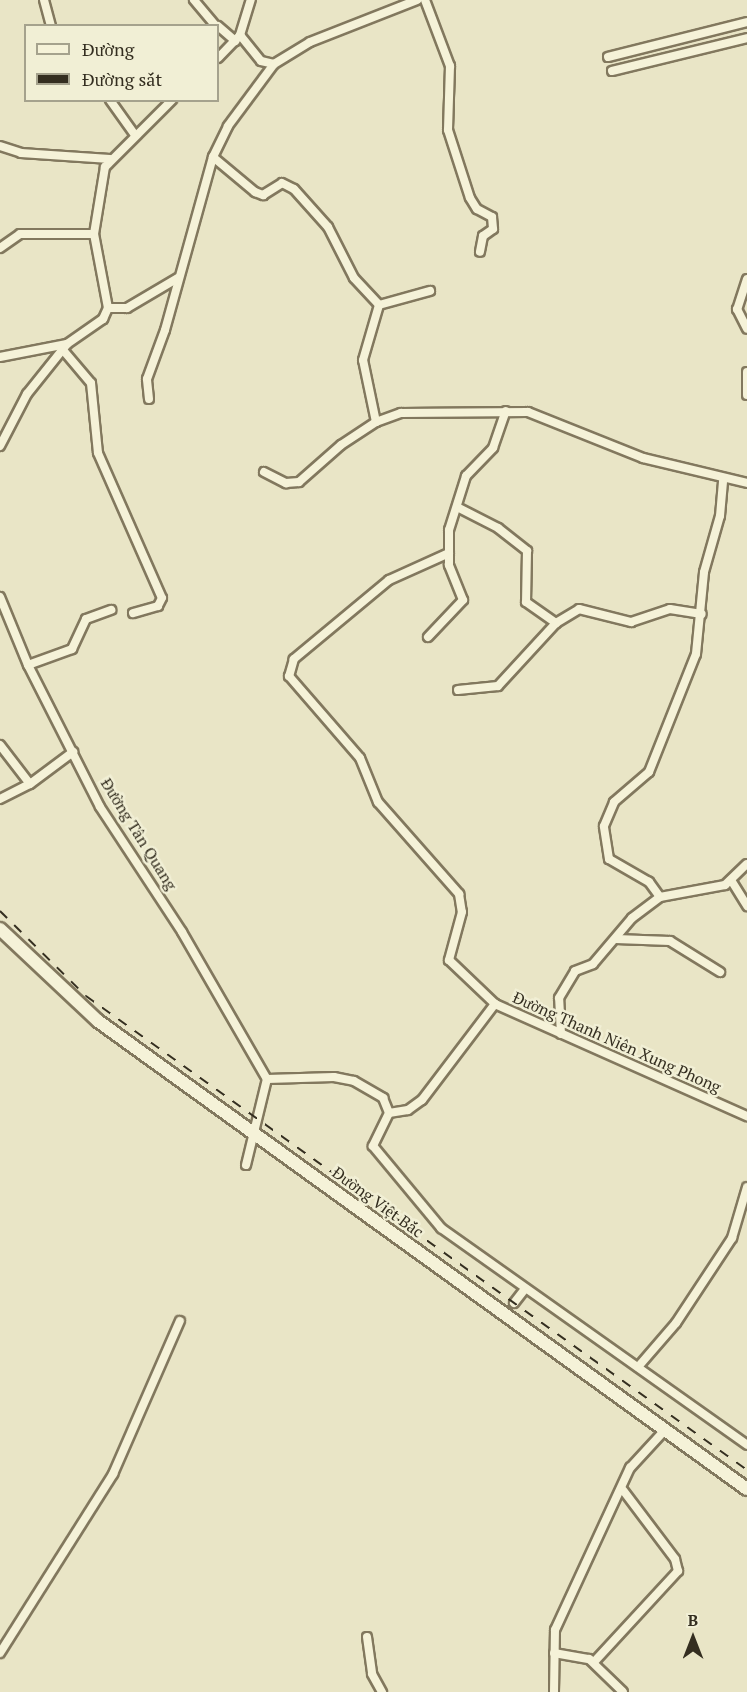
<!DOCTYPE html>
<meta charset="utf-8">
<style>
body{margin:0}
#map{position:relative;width:747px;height:1692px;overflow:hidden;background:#e9e5c6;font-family:"PT Serif",serif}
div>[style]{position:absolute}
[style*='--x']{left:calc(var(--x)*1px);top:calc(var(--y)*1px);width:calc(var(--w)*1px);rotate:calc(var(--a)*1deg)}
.roads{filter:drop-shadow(2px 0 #82785e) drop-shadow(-2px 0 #82785e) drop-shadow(0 2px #82785e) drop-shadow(0 -2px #82785e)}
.minor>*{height:8px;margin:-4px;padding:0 4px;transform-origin:4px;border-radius:4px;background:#f5f2d8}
.secondary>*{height:12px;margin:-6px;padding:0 6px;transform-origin:6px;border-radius:6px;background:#f5f2d8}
.rail>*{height:2px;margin-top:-1px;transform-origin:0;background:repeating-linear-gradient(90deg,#342e20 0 10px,transparent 0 20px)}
span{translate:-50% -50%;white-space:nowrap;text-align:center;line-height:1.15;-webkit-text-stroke:5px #f1efd5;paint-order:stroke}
.street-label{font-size:16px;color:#342e20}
.legend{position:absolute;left:24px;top:24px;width:195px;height:78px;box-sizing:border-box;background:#f1efd5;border:2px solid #a5a28d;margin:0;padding:8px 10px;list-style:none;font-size:18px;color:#342e20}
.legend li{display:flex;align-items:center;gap:12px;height:30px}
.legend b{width:30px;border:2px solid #a5a28d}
.north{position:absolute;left:663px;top:1608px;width:60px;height:60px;-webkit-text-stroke:4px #f1efd5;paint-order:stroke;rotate:0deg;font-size:16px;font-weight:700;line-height:24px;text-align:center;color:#342e20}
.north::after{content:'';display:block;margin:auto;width:21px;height:27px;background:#342e20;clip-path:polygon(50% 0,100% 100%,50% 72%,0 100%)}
</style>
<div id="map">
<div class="roads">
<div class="minor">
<i style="--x:44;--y:0;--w:27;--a:75"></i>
<i style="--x:194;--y:0;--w:34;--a:50"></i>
<i style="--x:425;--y:0;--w:71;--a:69.3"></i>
<i style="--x:450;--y:66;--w:64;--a:91.8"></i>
<i style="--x:448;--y:130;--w:71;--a:72.1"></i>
<i style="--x:470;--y:198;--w:13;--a:58"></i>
<i style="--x:477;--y:209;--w:17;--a:28"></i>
<i style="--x:492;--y:217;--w:12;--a:85"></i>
<i style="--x:493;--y:229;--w:12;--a:145"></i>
<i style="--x:483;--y:236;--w:16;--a:101"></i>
<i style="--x:218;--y:26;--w:23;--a:41"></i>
<i style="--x:240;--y:35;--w:33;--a:51"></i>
<i style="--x:261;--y:61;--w:13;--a:13"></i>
<i style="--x:274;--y:64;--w:42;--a:-31.4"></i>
<i style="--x:310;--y:42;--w:115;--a:-21.4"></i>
<i style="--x:608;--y:57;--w:143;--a:-14.1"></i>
<i style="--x:218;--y:58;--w:32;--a:-46"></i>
<i style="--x:240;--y:35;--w:37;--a:-73"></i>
<i style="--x:612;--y:71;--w:139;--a:-13.7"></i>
<i style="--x:110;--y:100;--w:43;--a:54.5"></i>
<i style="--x:0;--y:146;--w:22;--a:18"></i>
<i style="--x:21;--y:153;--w:89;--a:3.9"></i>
<i style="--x:213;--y:157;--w:55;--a:39.8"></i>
<i style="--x:255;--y:192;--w:9;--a:21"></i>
<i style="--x:263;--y:195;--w:22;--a:-32"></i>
<i style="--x:282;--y:183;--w:13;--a:27"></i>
<i style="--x:294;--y:189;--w:51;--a:48.2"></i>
<i style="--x:328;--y:227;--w:57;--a:63"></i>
<i style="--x:354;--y:278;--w:37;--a:47"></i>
<i style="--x:379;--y:305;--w:53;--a:-15.4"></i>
<i style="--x:0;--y:248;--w:24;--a:-35"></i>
<i style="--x:20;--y:234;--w:74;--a:0"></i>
<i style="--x:747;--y:279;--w:32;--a:108"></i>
<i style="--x:737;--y:309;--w:22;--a:63"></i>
<i style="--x:108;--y:308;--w:19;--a:0"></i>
<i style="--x:127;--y:308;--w:59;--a:-30.5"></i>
<i style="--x:63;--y:350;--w:43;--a:49.7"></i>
<i style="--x:91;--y:383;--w:70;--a:84.3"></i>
<i style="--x:98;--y:453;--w:158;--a:66.2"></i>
<i style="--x:162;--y:598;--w:9;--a:117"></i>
<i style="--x:158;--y:606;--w:26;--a:164"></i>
<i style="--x:0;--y:357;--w:68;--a:-11"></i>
<i style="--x:747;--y:372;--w:23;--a:90"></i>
<i style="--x:149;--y:399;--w:20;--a:-96"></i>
<i style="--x:147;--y:379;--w:52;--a:-69.8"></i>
<i style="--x:165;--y:330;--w:180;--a:-74.5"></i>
<i style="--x:213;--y:157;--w:34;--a:-64"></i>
<i style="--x:228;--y:126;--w:77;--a:-53.4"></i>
<i style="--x:376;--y:422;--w:63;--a:-101.8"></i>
<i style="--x:363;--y:360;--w:57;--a:-73.8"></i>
<i style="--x:0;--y:446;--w:59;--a:-62.6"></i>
<i style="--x:27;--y:394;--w:64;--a:-51.3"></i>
<i style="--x:67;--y:344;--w:44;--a:-34.8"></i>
<i style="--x:103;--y:319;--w:12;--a:-66"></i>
<i style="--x:108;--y:308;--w:75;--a:-100.7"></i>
<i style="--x:94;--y:234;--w:68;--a:-80.7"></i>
<i style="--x:105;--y:167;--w:95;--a:-45"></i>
<i style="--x:264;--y:472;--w:25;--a:27"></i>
<i style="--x:286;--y:483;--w:13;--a:-4"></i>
<i style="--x:299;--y:482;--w:56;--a:-41.4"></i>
<i style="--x:341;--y:445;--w:42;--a:-33.3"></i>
<i style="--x:376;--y:422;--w:27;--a:-20"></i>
<i style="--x:401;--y:413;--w:127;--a:-0.5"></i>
<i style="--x:528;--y:412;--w:124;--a:21.8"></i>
<i style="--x:643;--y:458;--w:107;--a:13.5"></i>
<i style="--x:459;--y:508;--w:44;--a:27.1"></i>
<i style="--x:498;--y:528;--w:37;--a:38"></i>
<i style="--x:527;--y:551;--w:51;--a:91.1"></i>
<i style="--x:526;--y:602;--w:37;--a:35"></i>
<i style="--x:449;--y:553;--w:66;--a:155.8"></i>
<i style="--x:389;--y:580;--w:124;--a:140.3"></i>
<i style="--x:294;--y:659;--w:18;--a:106"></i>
<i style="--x:289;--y:676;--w:108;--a:49.1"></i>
<i style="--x:360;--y:758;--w:48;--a:67.8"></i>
<i style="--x:378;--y:802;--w:123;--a:48.6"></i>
<i style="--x:459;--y:894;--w:18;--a:81"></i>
<i style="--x:462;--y:912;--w:50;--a:105.2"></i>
<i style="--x:449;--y:960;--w:64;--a:43.7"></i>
<i style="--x:0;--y:597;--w:74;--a:67.6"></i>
<i style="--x:28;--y:665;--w:159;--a:63.1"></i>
<i style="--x:100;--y:807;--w:149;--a:56.7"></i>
<i style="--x:182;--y:932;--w:170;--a:60"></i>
<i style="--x:428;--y:637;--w:51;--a:-46.6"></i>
<i style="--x:463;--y:600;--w:38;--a:-112"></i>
<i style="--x:449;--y:565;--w:35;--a:-90"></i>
<i style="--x:449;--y:530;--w:57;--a:-72.5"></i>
<i style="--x:466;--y:476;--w:39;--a:-46"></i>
<i style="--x:493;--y:448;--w:39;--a:-71"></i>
<i style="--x:28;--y:665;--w:47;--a:-20"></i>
<i style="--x:72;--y:649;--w:33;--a:-65"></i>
<i style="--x:86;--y:619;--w:27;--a:-20"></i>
<i style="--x:458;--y:690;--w:40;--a:-5.7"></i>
<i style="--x:498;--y:686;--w:86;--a:-47.4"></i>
<i style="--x:556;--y:623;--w:27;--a:-31"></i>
<i style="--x:579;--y:609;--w:54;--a:14"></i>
<i style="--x:631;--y:622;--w:41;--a:-18.4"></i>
<i style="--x:670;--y:609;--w:32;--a:9"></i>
<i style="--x:0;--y:745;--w:49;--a:52.4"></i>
<i style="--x:0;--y:799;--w:34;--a:-27"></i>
<i style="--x:30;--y:784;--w:54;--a:-36.7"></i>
<i style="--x:731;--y:880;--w:31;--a:58"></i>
<i style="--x:660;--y:897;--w:19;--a:-126"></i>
<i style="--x:649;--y:882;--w:46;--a:-150.1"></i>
<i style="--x:609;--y:859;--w:33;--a:-99"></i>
<i style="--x:604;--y:826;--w:26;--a:-67"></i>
<i style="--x:614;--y:802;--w:46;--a:-40.6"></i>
<i style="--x:649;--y:772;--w:127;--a:-68.3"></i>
<i style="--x:696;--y:654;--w:82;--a:-84.4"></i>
<i style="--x:704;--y:572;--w:58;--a:-74.1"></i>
<i style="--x:720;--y:516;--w:37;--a:-85"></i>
<i style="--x:616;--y:939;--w:54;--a:2.1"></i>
<i style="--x:670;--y:941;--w:59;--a:31.8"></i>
<i style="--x:561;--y:1034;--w:36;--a:-93"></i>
<i style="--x:559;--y:998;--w:31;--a:-59"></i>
<i style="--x:575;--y:971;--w:19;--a:-21"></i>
<i style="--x:593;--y:964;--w:60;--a:-49.7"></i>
<i style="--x:632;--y:918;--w:35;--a:-37"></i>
<i style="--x:660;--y:897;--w:66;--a:-10.5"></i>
<i style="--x:725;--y:885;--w:30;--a:-44"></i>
<i style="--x:267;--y:1079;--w:67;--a:-1.7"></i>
<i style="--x:334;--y:1077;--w:20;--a:11"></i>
<i style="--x:354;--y:1081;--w:34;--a:30"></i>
<i style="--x:383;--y:1098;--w:16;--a:68"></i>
<i style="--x:389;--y:1113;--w:19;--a:-9"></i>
<i style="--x:408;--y:1110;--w:17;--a:-36"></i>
<i style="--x:422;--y:1100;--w:121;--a:-52.8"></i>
<i style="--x:495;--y:1004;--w:276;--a:24"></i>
<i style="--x:389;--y:1113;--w:37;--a:116"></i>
<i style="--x:373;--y:1146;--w:107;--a:50.3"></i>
<i style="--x:441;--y:1228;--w:375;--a:35.3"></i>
<i style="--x:246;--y:1165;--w:89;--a:-76.3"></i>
<i style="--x:514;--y:1303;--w:18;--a:-52"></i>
<i style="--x:638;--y:1367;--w:58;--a:-49.2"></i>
<i style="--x:676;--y:1323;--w:102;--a:-56.6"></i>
<i style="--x:732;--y:1238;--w:53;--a:-73.6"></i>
<i style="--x:367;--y:1637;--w:37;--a:82"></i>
<i style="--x:372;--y:1674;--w:21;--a:61"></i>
<i style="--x:0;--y:1653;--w:212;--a:-57.7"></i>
<i style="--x:113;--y:1474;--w:167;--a:-66.4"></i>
<i style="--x:554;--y:1653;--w:36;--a:10"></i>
<i style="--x:589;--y:1659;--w:47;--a:44.1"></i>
<i style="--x:594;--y:1662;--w:124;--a:-47.3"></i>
<i style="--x:678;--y:1571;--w:12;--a:-104"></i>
<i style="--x:675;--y:1559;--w:86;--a:-127"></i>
<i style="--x:554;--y:1692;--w:62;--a:-89.1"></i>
<i style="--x:555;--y:1630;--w:179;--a:-65.2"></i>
<i style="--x:630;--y:1468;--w:52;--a:-47.4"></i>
</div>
<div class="secondary">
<i style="--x:0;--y:929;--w:134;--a:43.2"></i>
<i style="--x:98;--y:1021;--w:800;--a:35.8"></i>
</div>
</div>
<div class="rail">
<i style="--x:0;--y:911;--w:121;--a:44.7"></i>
<i style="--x:86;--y:996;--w:813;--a:35.64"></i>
</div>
<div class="street-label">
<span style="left:139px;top:834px;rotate:58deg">Đường Tân Quang</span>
<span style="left:617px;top:1042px;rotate:24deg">Đường Thanh Niên Xung Phong</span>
<span style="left:378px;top:1202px;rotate:36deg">Đường Việt Bắc</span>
</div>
<ul class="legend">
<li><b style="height:8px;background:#f5f2d8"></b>Đường</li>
<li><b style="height:8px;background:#342e20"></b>Đường sắt</li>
</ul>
<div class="north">B</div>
</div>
